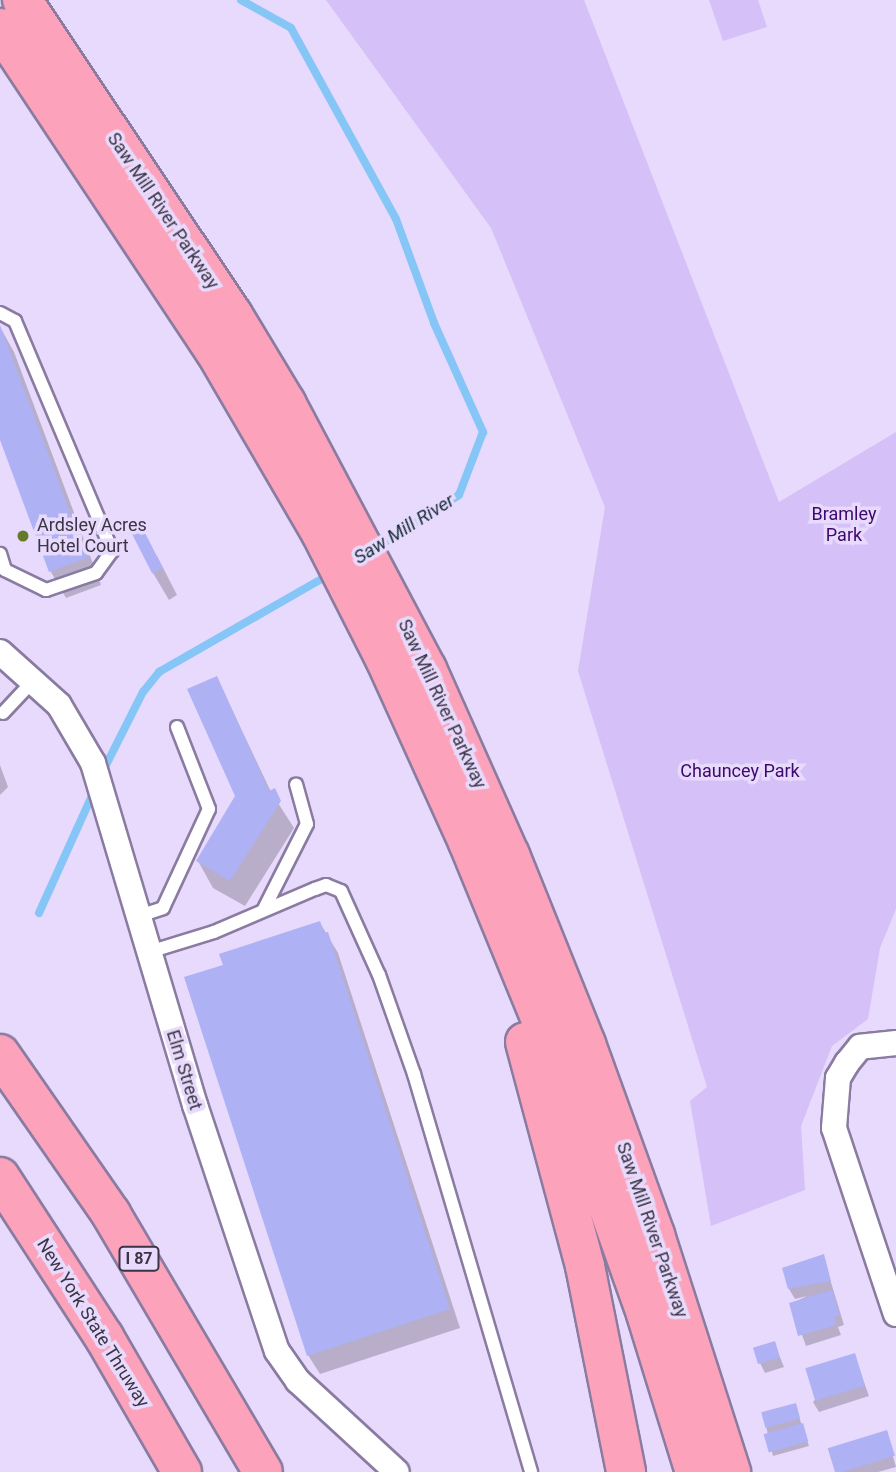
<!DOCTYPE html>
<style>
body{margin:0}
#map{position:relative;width:896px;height:1472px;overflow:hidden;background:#e7dafc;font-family:Roboto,sans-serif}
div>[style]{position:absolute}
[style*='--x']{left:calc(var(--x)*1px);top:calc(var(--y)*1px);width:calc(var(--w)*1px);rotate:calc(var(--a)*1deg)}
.green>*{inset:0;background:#d5c0f7}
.shadow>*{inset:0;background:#0003}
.stream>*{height:8px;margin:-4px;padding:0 4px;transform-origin:4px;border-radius:4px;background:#86c6f7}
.building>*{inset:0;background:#aeb1f4;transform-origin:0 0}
.roads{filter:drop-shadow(2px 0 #8a7ba1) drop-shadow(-2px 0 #8a7ba1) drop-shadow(0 2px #8a7ba1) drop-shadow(0 -2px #8a7ba1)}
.lane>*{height:12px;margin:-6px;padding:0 6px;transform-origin:6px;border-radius:6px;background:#fff}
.street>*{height:24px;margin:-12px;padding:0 12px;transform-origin:12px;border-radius:12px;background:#fff}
.highway>*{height:38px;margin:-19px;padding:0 19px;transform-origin:19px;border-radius:19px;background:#fca3bb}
.dots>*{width:19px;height:19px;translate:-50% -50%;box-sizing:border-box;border:4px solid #e7dafc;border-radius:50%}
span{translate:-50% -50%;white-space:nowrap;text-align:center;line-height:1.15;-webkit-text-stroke:7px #e7dafc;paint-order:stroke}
.shield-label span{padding:2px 5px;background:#e7dafc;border:2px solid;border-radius:5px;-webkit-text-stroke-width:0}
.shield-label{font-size:16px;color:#3a3444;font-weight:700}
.street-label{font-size:18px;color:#3a3444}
.park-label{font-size:18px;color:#3f086c}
.poi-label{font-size:18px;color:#3a3444}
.left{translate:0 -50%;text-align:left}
.water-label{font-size:19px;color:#1a2e3d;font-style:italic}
</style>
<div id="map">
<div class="green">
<i style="clip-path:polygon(326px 0,584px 0,779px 502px,896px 432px,896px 909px,880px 948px,868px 1019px,832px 1046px,801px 1126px,805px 1190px,711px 1226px,690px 1101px,707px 1087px,578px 671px,605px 507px,491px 228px)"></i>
<i style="clip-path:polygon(709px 0,758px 0,767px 27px,723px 41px)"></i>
</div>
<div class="shadow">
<i style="clip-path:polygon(0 327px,14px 352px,101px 585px,66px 598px,51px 572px,0 435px)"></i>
<i style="clip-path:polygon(157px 556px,177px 595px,169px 600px,153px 573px)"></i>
<i style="clip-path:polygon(217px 678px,271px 792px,294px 828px,245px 906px,213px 888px,198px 861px,237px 796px)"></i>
<i style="clip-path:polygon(0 765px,8px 787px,0 795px)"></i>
<i style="clip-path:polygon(320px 923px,338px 953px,460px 1328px,320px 1374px,308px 1355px)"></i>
<i style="clip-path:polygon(823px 1256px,844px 1325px,838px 1327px,841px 1335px,806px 1346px,791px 1304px,807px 1296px,795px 1299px,789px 1289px)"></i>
<i style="clip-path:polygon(774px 1343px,784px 1367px,765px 1373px,760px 1363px)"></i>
<i style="clip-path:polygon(854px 1355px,869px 1396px,819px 1412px,813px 1402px)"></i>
<i style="clip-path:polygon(795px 1405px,809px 1446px,773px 1456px,766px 1426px)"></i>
<i style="clip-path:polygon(886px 1432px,896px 1467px,878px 1472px,837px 1472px,830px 1449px)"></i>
</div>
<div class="stream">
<i style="--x:241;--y:0;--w:57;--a:29.2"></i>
<i style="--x:291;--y:28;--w:218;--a:61.2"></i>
<i style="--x:396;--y:219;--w:111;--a:69.9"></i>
<i style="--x:434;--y:323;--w:120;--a:65.8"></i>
<i style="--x:483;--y:432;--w:67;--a:110.9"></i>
<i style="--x:459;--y:495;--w:101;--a:147.6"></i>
<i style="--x:102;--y:773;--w:91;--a:-63.2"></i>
<i style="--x:143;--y:692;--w:26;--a:-51"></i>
<i style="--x:159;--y:672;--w:199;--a:-29.8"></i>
<i style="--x:39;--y:913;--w:134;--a:-65.7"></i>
</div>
<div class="building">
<i style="clip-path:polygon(0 325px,87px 558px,49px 572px,0 440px)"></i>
<i style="left:142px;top:527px;width:46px;height:12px;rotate:63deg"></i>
<i style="clip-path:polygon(217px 676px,269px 791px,275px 788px,281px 801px,230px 881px,196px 861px,235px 796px,187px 689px)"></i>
<i style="clip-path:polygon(320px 921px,324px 933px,328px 932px,450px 1309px,307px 1356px,184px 977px,223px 965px,219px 954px)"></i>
<i style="clip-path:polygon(824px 1254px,831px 1281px,788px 1289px,782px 1268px)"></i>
<i style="clip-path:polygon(832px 1290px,840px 1315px,834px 1317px,836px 1325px,798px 1336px,789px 1303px)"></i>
<i style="left:775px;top:1341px;width:17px;height:23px;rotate:73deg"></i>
<i style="left:855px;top:1353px;width:34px;height:52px;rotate:73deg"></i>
<i style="left:796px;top:1403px;width:16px;height:36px;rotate:75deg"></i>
<i style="left:803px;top:1423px;width:19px;height:41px;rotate:74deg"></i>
<i style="left:887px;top:1430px;width:27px;height:62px;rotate:73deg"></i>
</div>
<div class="roads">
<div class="lane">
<i style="--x:0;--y:313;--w:17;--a:28"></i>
<i style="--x:15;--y:321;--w:250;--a:67.1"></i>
<i style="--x:112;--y:551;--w:27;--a:126"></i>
<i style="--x:96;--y:573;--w:53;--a:161.2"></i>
<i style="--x:46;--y:590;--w:46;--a:-154"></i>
<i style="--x:5;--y:570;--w:17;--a:-107"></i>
<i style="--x:3;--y:713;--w:45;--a:-46.8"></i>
<i style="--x:264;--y:909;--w:95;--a:-63.2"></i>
<i style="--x:307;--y:824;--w:41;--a:-105.4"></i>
<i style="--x:139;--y:916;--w:25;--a:-18"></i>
<i style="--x:163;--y:908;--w:109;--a:-65.1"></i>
<i style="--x:209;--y:809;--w:88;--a:-111.3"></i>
<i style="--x:149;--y:952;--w:68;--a:-17.1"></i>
<i style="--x:214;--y:932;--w:110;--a:-23.1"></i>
<i style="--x:315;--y:889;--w:12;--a:-20"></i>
<i style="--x:326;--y:885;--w:16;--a:22"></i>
<i style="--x:341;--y:891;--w:92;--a:65.7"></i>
<i style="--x:379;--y:975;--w:105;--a:70.5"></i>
<i style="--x:414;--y:1074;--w:415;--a:73.6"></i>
</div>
<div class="street">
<i style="--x:0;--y:652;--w:79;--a:41.9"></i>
<i style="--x:59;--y:705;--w:67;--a:59.6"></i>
<i style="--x:93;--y:763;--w:357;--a:73.4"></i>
<i style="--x:195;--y:1105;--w:259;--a:71.6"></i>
<i style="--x:277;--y:1351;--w:37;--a:55"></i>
<i style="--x:298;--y:1381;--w:134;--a:42.6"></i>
<i style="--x:896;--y:1043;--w:36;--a:174"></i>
<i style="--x:860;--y:1047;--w:21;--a:129"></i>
<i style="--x:847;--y:1063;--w:17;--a:121"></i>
<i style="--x:838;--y:1078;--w:50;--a:94.6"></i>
<i style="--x:834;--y:1128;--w:196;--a:71.6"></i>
</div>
<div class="highway">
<i style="--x:22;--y:0;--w:379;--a:56.2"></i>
<i style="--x:233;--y:315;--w:103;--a:58.9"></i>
<i style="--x:286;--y:403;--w:301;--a:62.1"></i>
<i style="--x:427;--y:669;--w:204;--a:66"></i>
<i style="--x:510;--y:855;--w:204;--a:68.1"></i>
<i style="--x:586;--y:1044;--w:203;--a:70.1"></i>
<i style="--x:655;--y:1235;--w:249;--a:72.2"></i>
<i style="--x:0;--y:28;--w:388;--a:56.4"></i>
<i style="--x:215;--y:351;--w:211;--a:59.8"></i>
<i style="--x:321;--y:533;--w:141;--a:63.1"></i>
<i style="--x:385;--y:659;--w:201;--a:65.6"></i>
<i style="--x:468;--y:842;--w:200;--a:67.7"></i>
<i style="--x:544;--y:1027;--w:305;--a:70.4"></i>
<i style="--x:646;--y:1314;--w:165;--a:72.8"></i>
<i style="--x:525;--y:1042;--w:232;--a:75"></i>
<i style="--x:585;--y:1266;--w:210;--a:78.7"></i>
<i style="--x:0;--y:1054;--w:195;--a:55.2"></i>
<i style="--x:111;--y:1214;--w:299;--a:59.5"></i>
<i style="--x:0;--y:1177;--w:191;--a:57"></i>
<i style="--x:104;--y:1337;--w:156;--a:60"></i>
</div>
</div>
<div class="dots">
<i style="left:23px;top:536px;background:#647929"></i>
</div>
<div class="shield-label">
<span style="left:139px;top:1259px">I 87</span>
</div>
<div class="street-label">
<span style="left:163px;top:211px;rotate:56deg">Saw Mill River Parkway</span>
<span style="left:442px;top:704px;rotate:65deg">Saw Mill River Parkway</span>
<span style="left:184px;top:1070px;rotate:73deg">Elm Street</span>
<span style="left:652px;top:1230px;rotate:71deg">Saw Mill River Parkway</span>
<span style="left:93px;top:1323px;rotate:58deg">New York State Thruway</span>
</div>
<div class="park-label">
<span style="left:844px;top:525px">Bramley<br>Park</span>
<span style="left:740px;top:771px">Chauncey Park</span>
</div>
<div class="poi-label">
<span class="left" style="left:37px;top:536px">Ardsley Acres<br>Hotel Court</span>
</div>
<div class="water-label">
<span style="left:404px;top:529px;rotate:-32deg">Saw Mill River</span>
</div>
</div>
